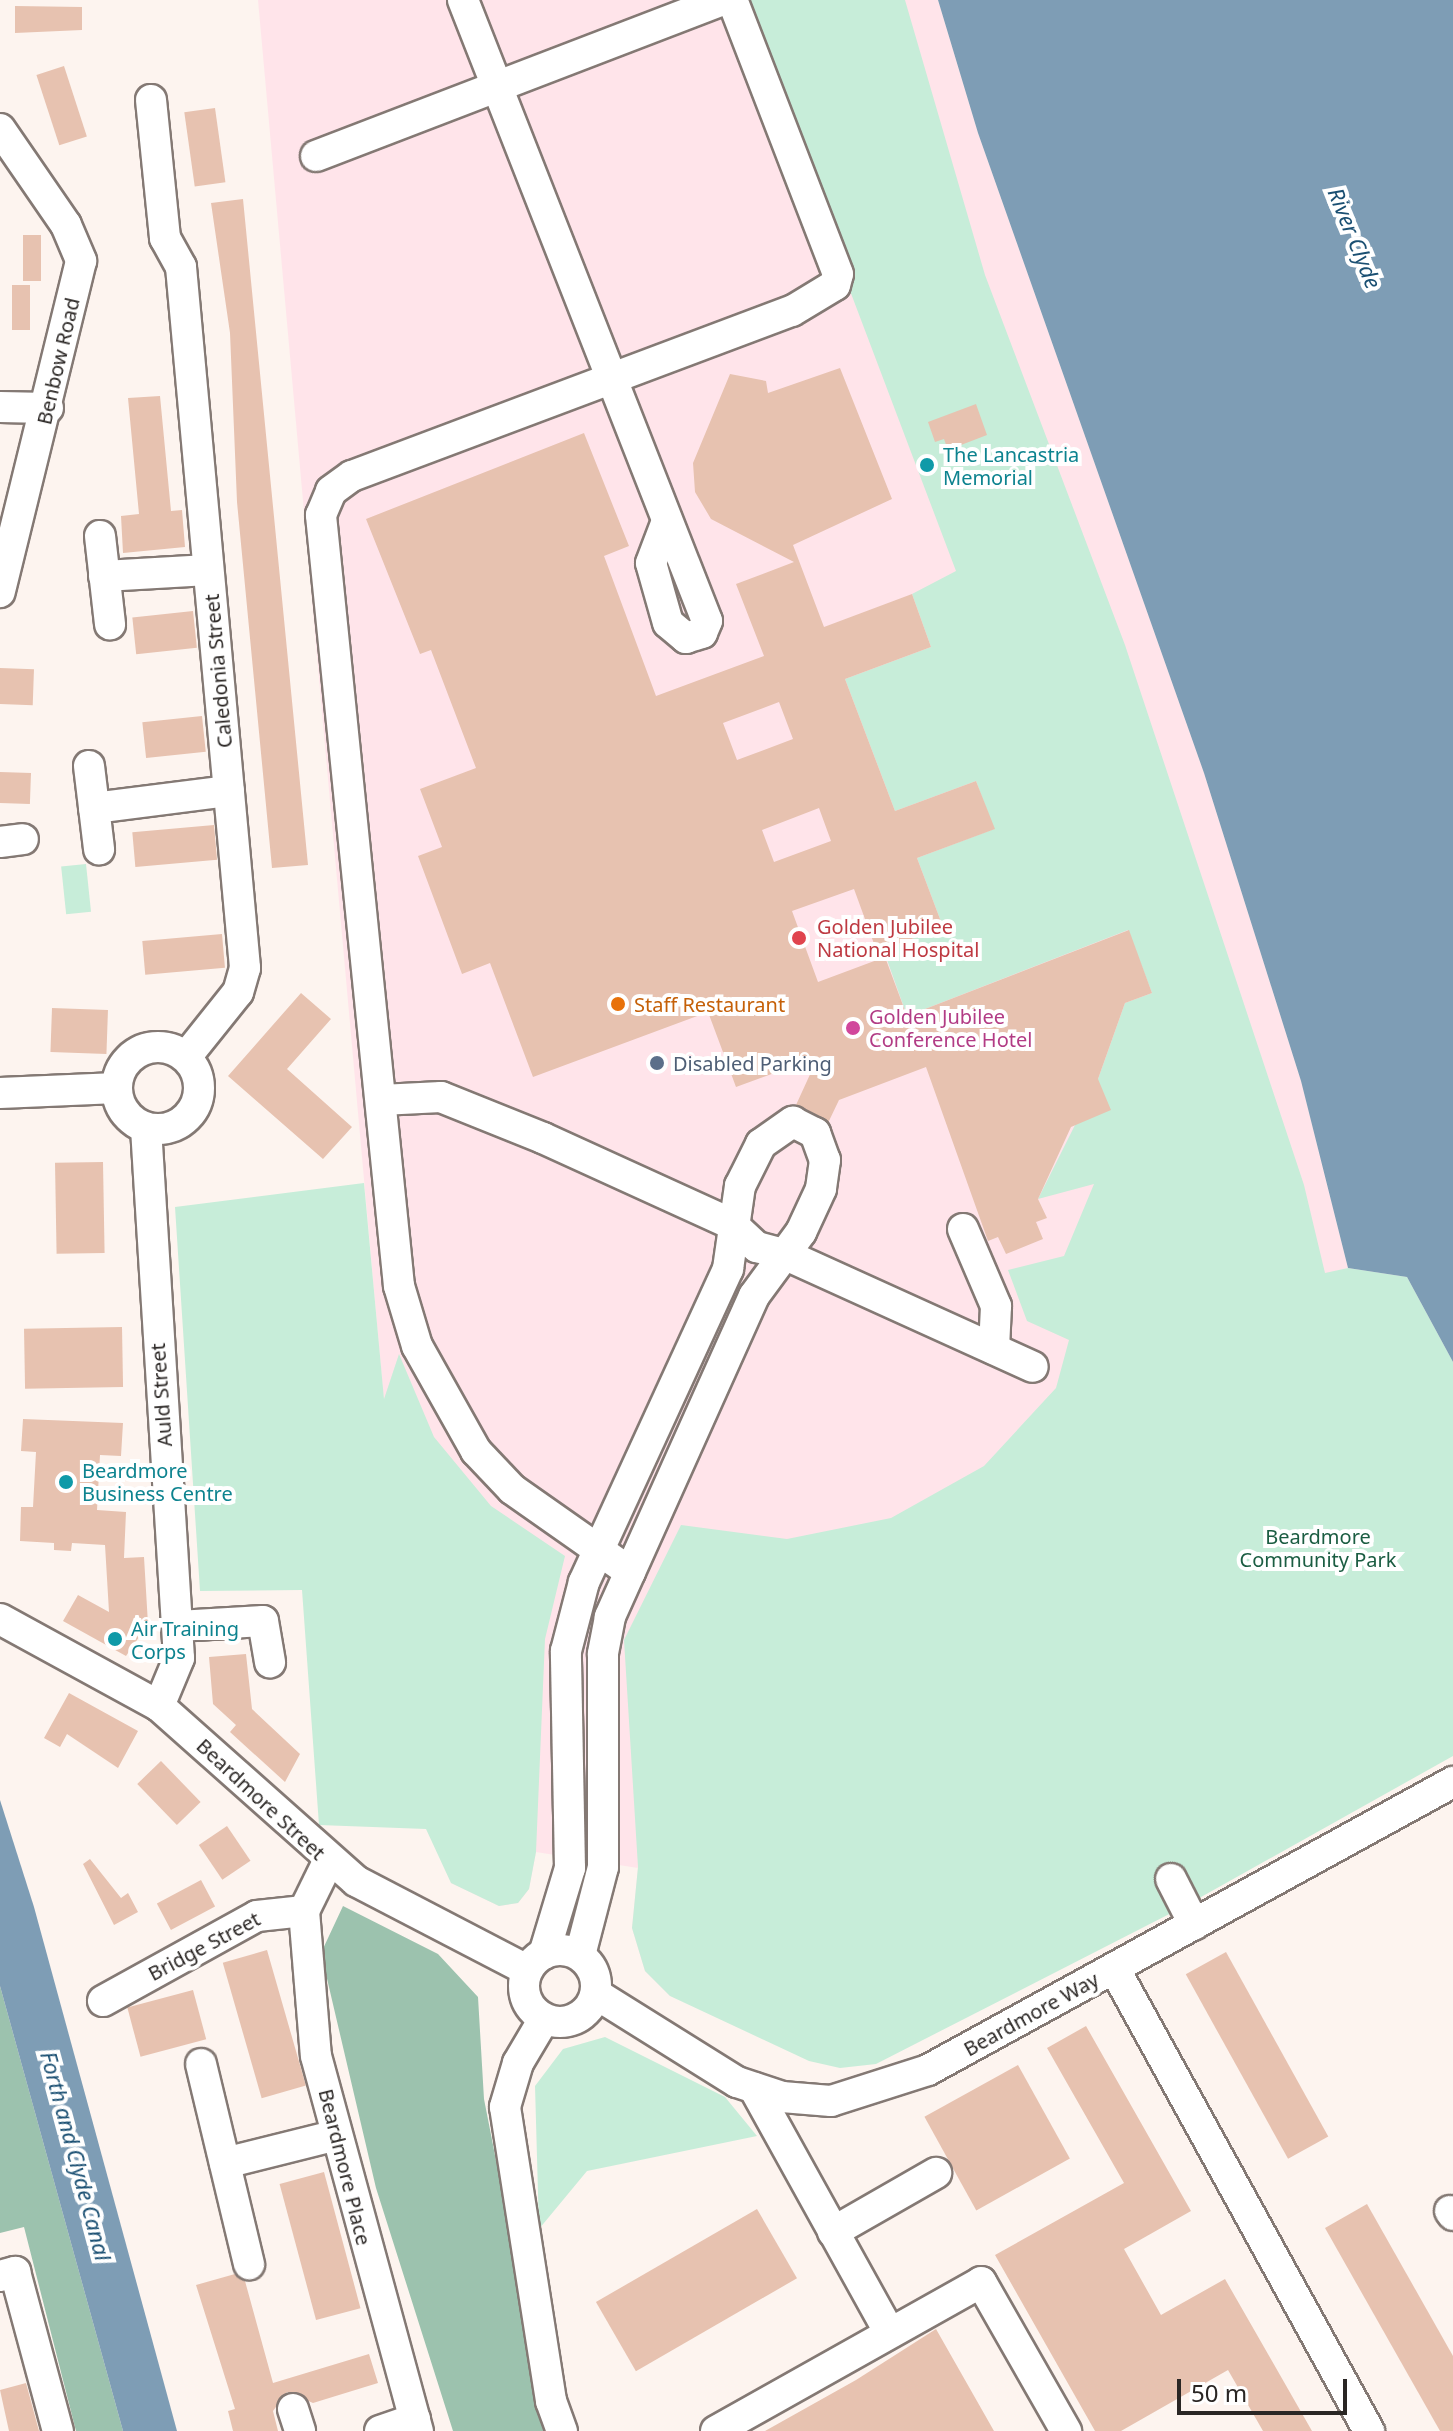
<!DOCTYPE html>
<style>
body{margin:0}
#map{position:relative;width:1453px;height:2431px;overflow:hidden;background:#fdf4ef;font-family:"Noto Sans",sans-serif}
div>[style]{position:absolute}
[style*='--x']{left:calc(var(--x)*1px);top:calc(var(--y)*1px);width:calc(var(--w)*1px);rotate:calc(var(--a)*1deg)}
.medical>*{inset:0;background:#ffe4ea}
.green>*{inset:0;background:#c7edd9;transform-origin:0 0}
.forest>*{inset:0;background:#9cc2ae}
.water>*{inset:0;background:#7e9db5}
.building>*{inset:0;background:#e7c2b0;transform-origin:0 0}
.roads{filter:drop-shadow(2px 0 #847974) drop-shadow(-2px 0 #847974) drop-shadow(0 2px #847974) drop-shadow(0 -2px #847974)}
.minor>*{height:30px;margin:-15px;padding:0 15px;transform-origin:15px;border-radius:15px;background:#fff}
.minor>.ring{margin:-15px;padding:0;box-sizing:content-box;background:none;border:30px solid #fff;border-radius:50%}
.dots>*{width:22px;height:22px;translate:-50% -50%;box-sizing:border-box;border:4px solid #fff;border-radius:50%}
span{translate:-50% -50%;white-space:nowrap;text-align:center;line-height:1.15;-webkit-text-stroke:8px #fff;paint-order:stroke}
.street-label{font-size:20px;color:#2a2624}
.culture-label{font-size:20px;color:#0d838f}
.left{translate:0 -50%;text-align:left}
.health-label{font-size:20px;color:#be3a42}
.food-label{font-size:20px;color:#c56008}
.hotel-label{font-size:20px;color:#b23c85}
.service-label{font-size:20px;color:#4e5e75}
.park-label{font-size:20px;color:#1b5d42}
.water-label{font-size:22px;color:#1a4f72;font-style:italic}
.scale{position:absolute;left:1177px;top:2379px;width:170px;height:36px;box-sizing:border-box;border:4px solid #2a2624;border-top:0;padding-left:10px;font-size:24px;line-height:28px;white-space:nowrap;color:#2a2624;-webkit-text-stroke:6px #fff;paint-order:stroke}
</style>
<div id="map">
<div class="medical">
<i style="clip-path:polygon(258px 0,938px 0,978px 133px,1204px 773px,1301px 1081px,1348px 1268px,1300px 1280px,670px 1996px,645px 1971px,632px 1928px,638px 1868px,536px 1852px,529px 1889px,518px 1903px,499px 1906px,451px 1883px,384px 1402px)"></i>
</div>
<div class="green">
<i style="clip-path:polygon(740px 0,905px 0,985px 275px,1125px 645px,1304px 1185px,1325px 1273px,1348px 1268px,1407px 1277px,1453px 1362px,1453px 1756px,1185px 1906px,876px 2064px,840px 2068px,809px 2061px,670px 1996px,645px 1971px,632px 1928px,638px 1867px,624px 1640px,681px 1525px,787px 1539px,891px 1518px,984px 1466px,1056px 1388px,1069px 1340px,1027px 1321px,1008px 1270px,1064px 1256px,1094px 1184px,1038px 1199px,1098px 1079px,1125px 1003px,1152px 993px,1128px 930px,907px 1016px,886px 957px,877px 952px,943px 927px,917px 858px,994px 829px,976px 781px,895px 811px,845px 679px,931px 647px,912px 594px,956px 571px)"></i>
<i style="left:86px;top:864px;width:48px;height:25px;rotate:84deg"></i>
<i style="clip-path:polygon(364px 1183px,384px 1399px,399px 1354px,434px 1437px,491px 1506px,565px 1556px,545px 1639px,536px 1852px,529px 1889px,518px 1903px,499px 1906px,451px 1883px,426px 1829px,319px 1825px,302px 1590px,200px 1591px,175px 1207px)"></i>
<i style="clip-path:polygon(605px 2037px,725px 2097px,757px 2136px,587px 2171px,539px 2229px,535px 2086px,563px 2049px)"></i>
</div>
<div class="forest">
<i style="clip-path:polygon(343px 1906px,438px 1954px,478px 1997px,484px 2099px,549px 2431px,453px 2431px,376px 2188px,321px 1953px)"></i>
<i style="clip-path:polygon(0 1987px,0 1986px,123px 2431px,76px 2431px,24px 2227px,0 2233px)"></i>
</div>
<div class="water">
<i style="clip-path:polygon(938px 0,1453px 0,1453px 1362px,1407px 1277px,1348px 1268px,1301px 1081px,1204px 773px,978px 133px)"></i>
<i style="clip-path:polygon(0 1800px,34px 1907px,177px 2431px,123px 2431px,0 1986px)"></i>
</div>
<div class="building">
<i style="clip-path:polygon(15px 6px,82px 7px,82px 30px,15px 33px)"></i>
<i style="left:64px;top:66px;width:74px;height:29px;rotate:72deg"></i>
<i style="left:215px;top:108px;width:75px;height:31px;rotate:82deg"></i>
<i style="clip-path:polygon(243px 199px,308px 865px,272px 868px,237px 502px,230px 333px,211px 203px)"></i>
<i style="left:23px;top:235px;width:18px;height:46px"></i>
<i style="left:12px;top:285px;width:18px;height:45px"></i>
<i style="clip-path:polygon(evenodd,840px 368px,892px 499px,793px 545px,824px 627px,912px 594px,931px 647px,845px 679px,895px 811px,976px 781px,995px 829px,917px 858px,943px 927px,877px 952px,854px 889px,792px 911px,818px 982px,885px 957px,907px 1016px,1129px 930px,1152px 993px,1125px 1003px,1098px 1079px,1111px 1110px,1071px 1127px,1038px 1199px,1047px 1218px,1036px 1222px,1043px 1239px,1006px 1254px,998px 1237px,988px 1241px,926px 1067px,839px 1100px,828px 1123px,796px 1105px,818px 1057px,736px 1087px,708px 1012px,533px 1077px,490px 963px,462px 974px,418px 856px,442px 847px,420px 789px,476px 768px,431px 650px,420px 654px,366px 519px,584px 433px,629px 546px,604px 556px,656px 696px,764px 656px,736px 584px,794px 562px,711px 519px,695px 492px,693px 463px,730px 374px,766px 381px,768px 393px,840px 368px,779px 702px,793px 739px,737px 760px,723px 723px,779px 702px,840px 368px,819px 808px,831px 841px,774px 862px,762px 830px,819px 808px)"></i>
<i style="clip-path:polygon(160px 396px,171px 511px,182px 510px,185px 547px,123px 553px,121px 516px,139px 514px,128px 398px)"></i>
<i style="clip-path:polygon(976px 404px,987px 435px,948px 450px,944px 439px,935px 442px,928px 422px)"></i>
<i style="left:193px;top:611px;width:37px;height:61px;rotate:84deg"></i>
<i style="left:0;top:668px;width:34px;height:36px;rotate:2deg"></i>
<i style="left:202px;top:716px;width:36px;height:60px;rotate:84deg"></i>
<i style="left:0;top:772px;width:31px;height:31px;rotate:2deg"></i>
<i style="left:214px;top:825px;width:35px;height:82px;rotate:85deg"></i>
<i style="left:222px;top:934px;width:34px;height:80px;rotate:85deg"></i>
<i style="clip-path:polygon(301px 993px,331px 1019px,287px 1069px,352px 1127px,323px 1159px,228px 1076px)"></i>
<i style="left:52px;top:1008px;width:56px;height:44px;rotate:2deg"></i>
<i style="left:103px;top:1162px;width:91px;height:48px;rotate:89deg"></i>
<i style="left:122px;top:1327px;width:60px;height:98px;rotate:89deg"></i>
<i style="clip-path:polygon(23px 1419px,123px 1423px,121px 1456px,100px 1455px,97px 1510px,126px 1512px,124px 1558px,144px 1557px,148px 1624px,126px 1656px,63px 1621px,78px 1595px,109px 1612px,105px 1545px,72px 1543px,71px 1551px,54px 1550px,54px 1543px,20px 1541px,21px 1507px,33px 1507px,36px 1452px,21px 1451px)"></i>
<i style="clip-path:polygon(246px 1654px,252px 1709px,300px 1754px,285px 1782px,230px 1732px,236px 1725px,213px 1704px,209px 1657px)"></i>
<i style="clip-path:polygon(69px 1693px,138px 1731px,118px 1768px,67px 1734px,60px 1747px,44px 1738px)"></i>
<i style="left:161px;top:1761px;width:57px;height:33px;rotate:46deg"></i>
<i style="left:227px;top:1826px;width:42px;height:34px;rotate:56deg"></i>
<i style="clip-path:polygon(90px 1859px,121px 1898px,128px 1893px,138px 1912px,114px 1925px,83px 1864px)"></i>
<i style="left:201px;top:1880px;width:30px;height:50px;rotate:62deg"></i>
<i style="left:267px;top:1950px;width:141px;height:46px;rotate:74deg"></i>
<i style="left:1226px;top:1952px;width:211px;height:46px;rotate:61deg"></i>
<i style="left:193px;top:1990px;width:51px;height:68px;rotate:75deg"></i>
<i style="clip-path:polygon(1086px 2026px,1191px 2211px,1124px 2249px,1161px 2315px,1225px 2279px,1312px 2431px,1263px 2431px,1228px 2370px,1121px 2431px,1095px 2431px,995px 2255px,1124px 2183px,1047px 2048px)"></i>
<i style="left:1018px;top:2065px;width:107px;height:107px;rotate:61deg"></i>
<i style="left:324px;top:2172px;width:141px;height:46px;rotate:75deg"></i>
<i style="clip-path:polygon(1367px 2204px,1453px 2356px,1453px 2431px,1440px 2431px,1325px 2228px)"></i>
<i style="left:757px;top:2209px;width:80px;height:186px;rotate:60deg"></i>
<i style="clip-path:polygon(235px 2274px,245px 2281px,273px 2383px,369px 2354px,378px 2383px,313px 2403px,287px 2392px,273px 2411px,278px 2431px,233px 2431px,228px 2411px,235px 2409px,196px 2285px)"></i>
<i style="clip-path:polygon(936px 2329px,994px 2431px,765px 2431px,856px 2380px)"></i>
<i style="clip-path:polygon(26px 2383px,39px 2431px,9px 2431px,0 2390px)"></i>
</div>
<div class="roads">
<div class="minor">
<i style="--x:463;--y:0;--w:667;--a:68.55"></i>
<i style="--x:707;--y:621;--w:13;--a:113"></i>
<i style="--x:702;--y:633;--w:17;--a:163"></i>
<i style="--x:686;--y:638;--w:23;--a:-140"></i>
<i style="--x:668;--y:623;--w:62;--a:-105.8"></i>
<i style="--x:651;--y:563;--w:45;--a:-69.1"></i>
<i style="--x:151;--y:100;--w:139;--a:84.2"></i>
<i style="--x:165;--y:238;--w:33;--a:61"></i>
<i style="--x:181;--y:267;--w:704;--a:84.78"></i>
<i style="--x:245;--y:968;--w:25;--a:106"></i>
<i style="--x:238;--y:992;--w:83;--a:128.7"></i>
<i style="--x:0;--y:129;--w:116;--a:55.5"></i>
<i style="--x:66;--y:225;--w:39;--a:67"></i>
<i style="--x:81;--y:261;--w:341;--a:103.8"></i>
<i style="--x:316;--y:156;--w:436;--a:-21"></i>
<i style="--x:0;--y:407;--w:48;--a:1.2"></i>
<i style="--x:100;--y:536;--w:89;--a:83.5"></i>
<i style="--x:104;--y:576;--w:104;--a:-3.3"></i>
<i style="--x:89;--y:766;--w:84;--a:83.1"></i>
<i style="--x:94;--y:808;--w:136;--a:-7.2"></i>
<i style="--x:0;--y:842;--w:23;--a:-7"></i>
<i class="ring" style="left:117px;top:1047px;width:52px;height:52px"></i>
<i style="--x:0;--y:1093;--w:117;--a:-2.4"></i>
<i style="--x:381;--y:1100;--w:60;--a:-2.9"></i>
<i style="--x:441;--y:1097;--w:110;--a:21.9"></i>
<i style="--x:543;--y:1138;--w:208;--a:24.5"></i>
<i style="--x:732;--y:1224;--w:34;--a:43"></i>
<i style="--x:757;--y:1247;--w:28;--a:15"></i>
<i style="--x:784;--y:1254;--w:273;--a:24.4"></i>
<i style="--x:146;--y:1128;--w:531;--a:86.44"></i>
<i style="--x:179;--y:1658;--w:52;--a:112.6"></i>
<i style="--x:963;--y:1229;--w:84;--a:66.8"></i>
<i style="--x:996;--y:1306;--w:43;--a:92.7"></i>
<i style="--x:630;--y:1572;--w:144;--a:-144.9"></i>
<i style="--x:512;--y:1489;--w:52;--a:-133.5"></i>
<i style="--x:476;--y:1451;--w:120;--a:-119.3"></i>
<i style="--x:417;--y:1346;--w:63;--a:-106.7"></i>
<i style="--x:399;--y:1286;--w:775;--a:-95.78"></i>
<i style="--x:321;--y:515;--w:26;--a:-67"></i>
<i style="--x:331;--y:491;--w:26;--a:-36"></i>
<i style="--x:352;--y:476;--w:470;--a:-20.6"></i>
<i style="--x:792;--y:311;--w:50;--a:-31.2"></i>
<i style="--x:835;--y:285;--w:11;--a:-75"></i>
<i style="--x:838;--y:274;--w:294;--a:-111.1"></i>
<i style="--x:0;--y:1619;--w:181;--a:28.7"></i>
<i style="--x:159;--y:1706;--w:264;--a:41.6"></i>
<i style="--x:356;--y:1881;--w:193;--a:27.5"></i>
<i style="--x:178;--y:1626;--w:85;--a:-3.4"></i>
<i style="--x:263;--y:1621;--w:42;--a:80.3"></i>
<i style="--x:1171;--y:1879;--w:51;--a:62.9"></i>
<i style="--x:304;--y:1911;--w:145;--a:85.3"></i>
<i style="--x:316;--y:2056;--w:389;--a:74.8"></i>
<i class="ring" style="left:524px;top:1950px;width:42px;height:42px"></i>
<i style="--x:544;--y:1954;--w:90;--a:-73.2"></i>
<i style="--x:570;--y:1868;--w:217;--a:-91.1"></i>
<i style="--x:566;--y:1651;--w:71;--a:-75.4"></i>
<i style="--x:584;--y:1582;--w:345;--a:-65.3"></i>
<i style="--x:728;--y:1269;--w:84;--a:-81.8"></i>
<i style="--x:740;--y:1186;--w:47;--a:-63.4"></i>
<i style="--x:761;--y:1144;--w:39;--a:-35"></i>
<i style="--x:793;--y:1122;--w:25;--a:27"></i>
<i style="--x:815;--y:1133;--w:29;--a:70"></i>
<i style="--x:825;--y:1160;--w:29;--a:98"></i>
<i style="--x:821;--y:1189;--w:47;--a:114.9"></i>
<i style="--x:801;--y:1232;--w:79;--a:126.3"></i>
<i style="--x:754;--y:1296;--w:352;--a:114.2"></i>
<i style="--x:610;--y:1617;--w:38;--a:101"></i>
<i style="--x:603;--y:1654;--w:213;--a:90"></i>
<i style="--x:603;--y:1867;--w:91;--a:104.6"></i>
<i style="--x:1114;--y:1968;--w:529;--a:61.16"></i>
<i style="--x:596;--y:1994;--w:166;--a:32"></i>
<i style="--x:737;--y:2082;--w:47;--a:18.4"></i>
<i style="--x:782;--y:2097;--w:49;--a:4.7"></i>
<i style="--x:831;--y:2101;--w:102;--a:-17.7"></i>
<i style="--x:928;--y:2070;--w:599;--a:-28.75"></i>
<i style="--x:103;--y:2001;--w:176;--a:-28.9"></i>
<i style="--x:257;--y:1916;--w:47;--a:-6.1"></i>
<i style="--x:304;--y:1911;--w:55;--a:-63.9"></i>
<i style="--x:544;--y:2019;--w:51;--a:120.6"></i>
<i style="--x:518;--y:2063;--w:46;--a:106.5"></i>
<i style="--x:505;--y:2107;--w:298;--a:81.1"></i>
<i style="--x:551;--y:2401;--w:32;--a:70"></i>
<i style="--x:201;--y:2064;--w:206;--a:76.5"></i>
<i style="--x:754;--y:2088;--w:279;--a:61"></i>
<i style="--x:225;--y:2163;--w:115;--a:-14"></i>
<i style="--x:1450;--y:2211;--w:5;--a:53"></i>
<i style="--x:833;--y:2232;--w:119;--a:-29.8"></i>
<i style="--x:0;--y:2276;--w:16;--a:-15"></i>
<i style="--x:15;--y:2272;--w:165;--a:74.9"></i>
<i style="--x:293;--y:2409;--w:23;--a:72"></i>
<i style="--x:380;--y:2431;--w:37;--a:-19"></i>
<i style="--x:716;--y:2431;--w:304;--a:-29.3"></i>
<i style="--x:981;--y:2282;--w:172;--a:60.3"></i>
</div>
</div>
<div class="dots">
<i style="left:927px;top:465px;background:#0f9aa8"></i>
<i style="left:799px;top:938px;background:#e0444e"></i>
<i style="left:618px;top:1004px;background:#e8710a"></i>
<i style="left:853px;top:1028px;background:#d1479c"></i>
<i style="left:657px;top:1063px;background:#5c6f8a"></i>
<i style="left:66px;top:1482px;background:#0f9aa8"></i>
<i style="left:115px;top:1639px;background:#0f9aa8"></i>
</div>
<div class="street-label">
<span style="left:58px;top:361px;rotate:-77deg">Benbow Road</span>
<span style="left:218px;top:671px;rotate:-95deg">Caledonia Street</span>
<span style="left:161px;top:1395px;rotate:-94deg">Auld Street</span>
<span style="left:261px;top:1799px;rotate:43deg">Beardmore Street</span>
<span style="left:204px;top:1946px;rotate:-28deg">Bridge Street</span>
<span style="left:1031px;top:2014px;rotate:-29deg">Beardmore Way</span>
<span style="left:345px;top:2167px;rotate:76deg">Beardmore Place</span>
</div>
<div class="culture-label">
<span class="left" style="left:943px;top:466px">The Lancastria<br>Memorial</span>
<span class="left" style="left:82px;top:1482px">Beardmore<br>Business Centre</span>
<span class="left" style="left:131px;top:1640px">Air Training<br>Corps</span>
</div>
<div class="health-label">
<span class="left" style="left:817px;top:938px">Golden Jubilee<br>National Hospital</span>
</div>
<div class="food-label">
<span class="left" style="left:634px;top:1004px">Staff Restaurant</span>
</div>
<div class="hotel-label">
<span class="left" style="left:869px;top:1028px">Golden Jubilee<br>Conference Hotel</span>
</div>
<div class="service-label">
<span class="left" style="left:673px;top:1063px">Disabled Parking</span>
</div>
<div class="park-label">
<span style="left:1318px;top:1548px">Beardmore<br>Community Park</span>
</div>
<div class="water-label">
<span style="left:1355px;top:238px;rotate:68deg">River Clyde</span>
<span style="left:76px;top:2156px;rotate:75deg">Forth and Clyde Canal</span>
</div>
<div class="scale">50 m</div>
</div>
